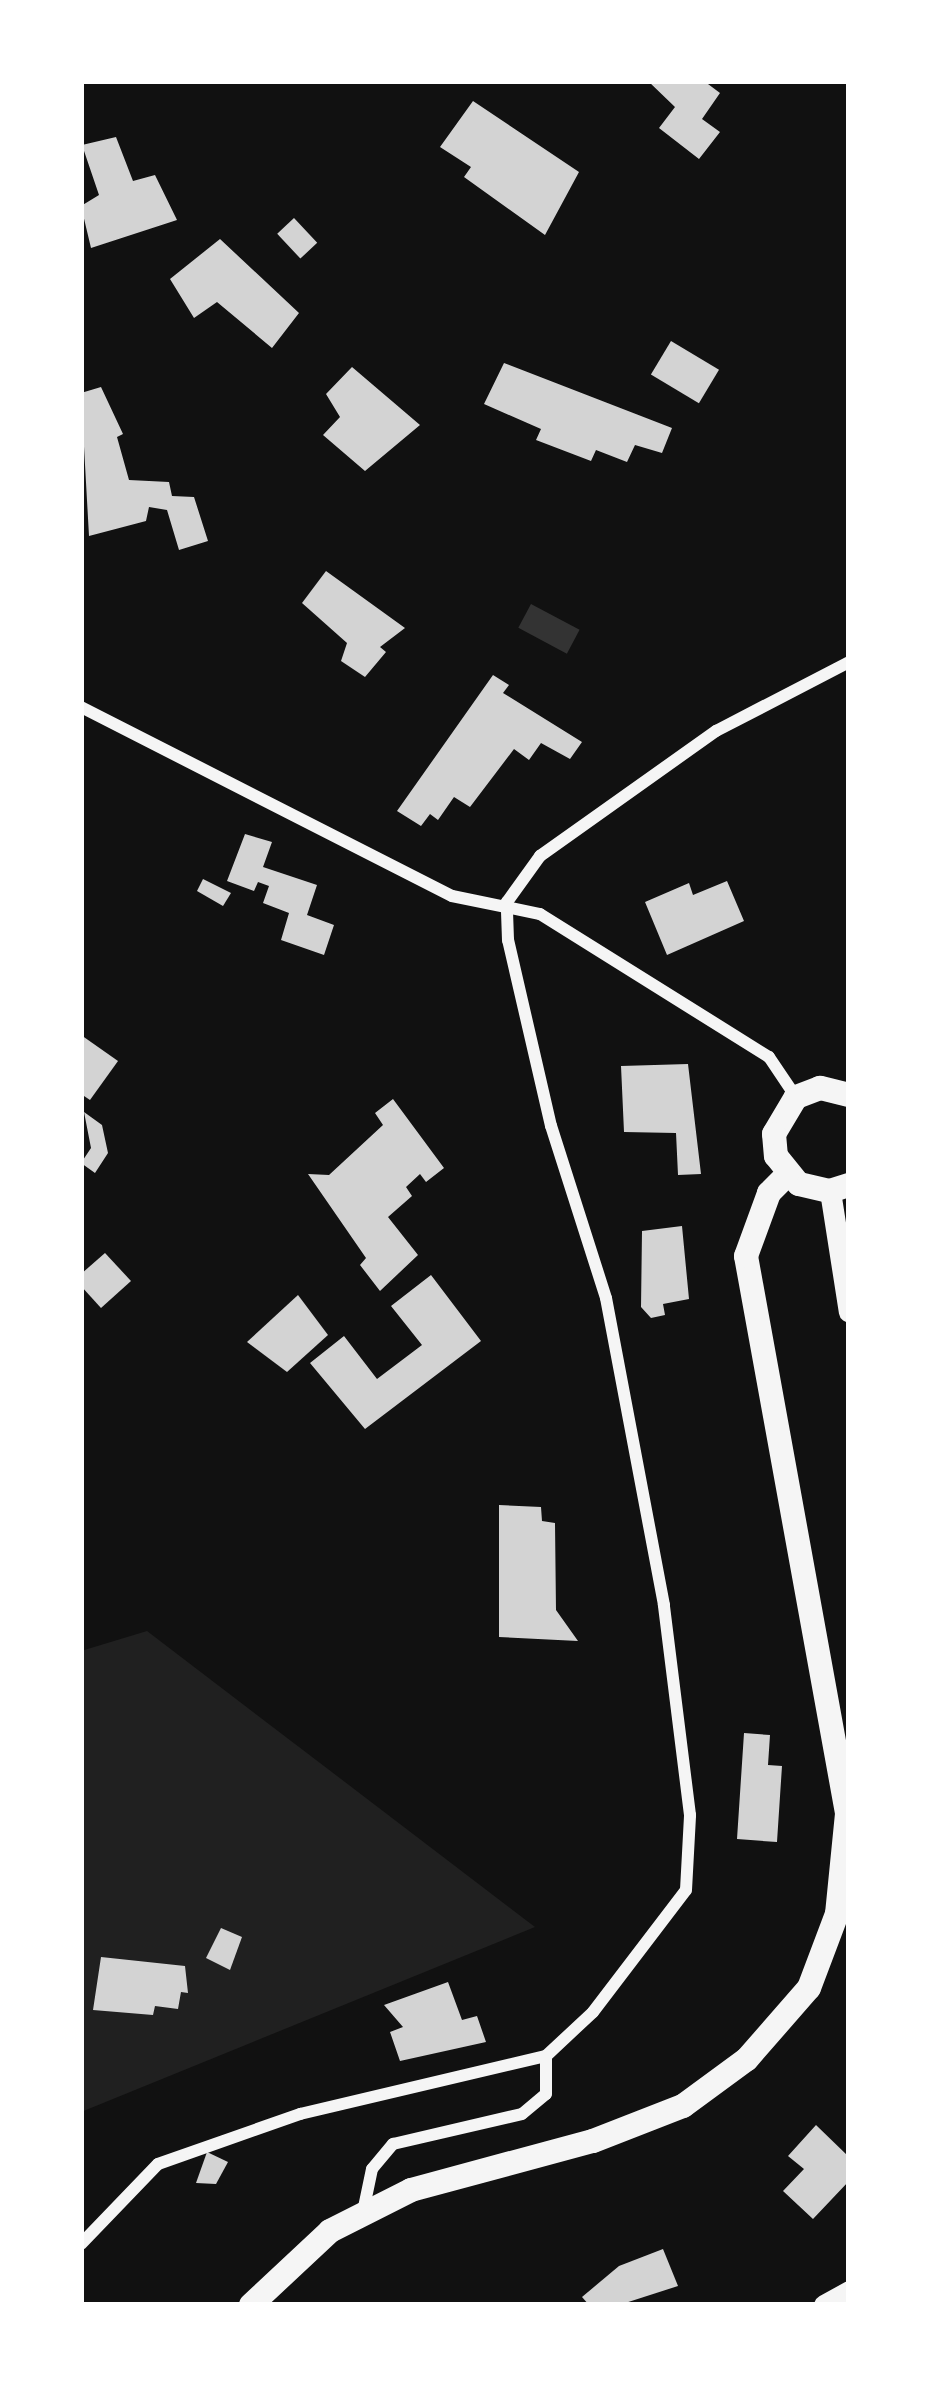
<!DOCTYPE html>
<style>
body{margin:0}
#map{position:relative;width:930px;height:2386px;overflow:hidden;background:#111;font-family:"Alegreya Sans",sans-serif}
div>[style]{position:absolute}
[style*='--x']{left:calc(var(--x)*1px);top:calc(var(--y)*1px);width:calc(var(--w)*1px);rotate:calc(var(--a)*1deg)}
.green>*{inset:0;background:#202020}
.water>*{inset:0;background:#333;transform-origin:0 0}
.building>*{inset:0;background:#d3d3d3;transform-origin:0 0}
.minor>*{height:12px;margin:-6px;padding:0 6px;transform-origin:6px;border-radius:6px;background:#f5f5f5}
.tertiary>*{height:21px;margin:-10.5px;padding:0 10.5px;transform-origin:10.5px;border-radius:10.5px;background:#f5f5f5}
.secondary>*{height:24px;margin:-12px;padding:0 12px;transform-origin:12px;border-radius:12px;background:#f5f5f5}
span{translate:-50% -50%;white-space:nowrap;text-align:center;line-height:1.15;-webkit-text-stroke:12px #fff;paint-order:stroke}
.frame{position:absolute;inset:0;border:84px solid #fff;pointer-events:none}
</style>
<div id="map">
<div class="green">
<i style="clip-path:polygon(147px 1631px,535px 1927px,81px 2112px,81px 1651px)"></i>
</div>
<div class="water">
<i style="left:531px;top:604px;width:55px;height:27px;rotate:28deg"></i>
</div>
<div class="building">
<i style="clip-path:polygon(648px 81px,704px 81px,720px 93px,702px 119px,720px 132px,699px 159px,659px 128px,675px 107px)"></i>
<i style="clip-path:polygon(473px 101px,579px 172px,545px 235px,464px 177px,471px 167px,440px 147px)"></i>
<i style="clip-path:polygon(116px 137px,133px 181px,155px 175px,177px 220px,91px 248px,81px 206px,99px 195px,82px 145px)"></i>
<i style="left:294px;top:218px;width:34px;height:23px;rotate:47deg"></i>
<i style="clip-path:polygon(220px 239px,299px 313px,272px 348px,217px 302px,194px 318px,170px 279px)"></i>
<i style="left:671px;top:341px;width:56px;height:39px;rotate:31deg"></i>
<i style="clip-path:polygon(504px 363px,672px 428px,662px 453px,635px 445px,627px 462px,596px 450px,591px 461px,536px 440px,541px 429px,484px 404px)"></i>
<i style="clip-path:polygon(352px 367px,420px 425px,365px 471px,323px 435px,340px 417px,326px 394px)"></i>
<i style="clip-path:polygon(101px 387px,123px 434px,117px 437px,129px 480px,169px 482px,172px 496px,194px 497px,208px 541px,179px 550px,167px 510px,149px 507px,146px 521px,89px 536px,81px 393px)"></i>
<i style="clip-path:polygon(326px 571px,405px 628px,380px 647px,386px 652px,365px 677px,341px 661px,347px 643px,302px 603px)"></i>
<i style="clip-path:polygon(493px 675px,509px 685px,503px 693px,582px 742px,570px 759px,541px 743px,529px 760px,514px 749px,470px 807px,454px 797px,438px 820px,430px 814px,421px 826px,397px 811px)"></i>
<i style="clip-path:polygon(245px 834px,272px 842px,263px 867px,317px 885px,307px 915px,334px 925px,324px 955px,281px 940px,289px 913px,263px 903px,269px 886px,258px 882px,254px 891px,227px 881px)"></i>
<i style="clip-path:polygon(203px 879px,231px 893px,223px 906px,197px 891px)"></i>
<i style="clip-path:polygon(727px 881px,744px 921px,667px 955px,645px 902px,689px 883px,693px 895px)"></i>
<i style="clip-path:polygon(81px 1035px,118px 1061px,90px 1100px,81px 1094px)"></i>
<i style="clip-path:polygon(688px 1064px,701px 1174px,678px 1175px,676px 1133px,624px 1132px,621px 1066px)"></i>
<i style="clip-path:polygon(393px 1099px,444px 1168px,426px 1182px,420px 1174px,406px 1187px,412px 1196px,388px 1217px,418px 1255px,380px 1291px,360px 1265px,366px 1258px,308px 1174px,329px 1175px,383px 1125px,375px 1113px)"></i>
<i style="clip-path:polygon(84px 1112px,102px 1125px,108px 1153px,95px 1173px,81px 1163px,91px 1148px)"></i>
<i style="clip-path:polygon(682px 1226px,689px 1299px,663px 1304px,665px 1315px,651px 1318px,641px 1307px,642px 1231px)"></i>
<i style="clip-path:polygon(105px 1253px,131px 1281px,101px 1308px,81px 1286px,81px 1274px)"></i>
<i style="clip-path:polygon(431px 1275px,481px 1341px,365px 1429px,310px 1363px,344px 1336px,377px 1379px,422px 1345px,391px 1306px)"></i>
<i style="clip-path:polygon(298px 1295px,328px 1335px,287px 1372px,247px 1342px)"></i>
<i style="clip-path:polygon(499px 1505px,541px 1507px,542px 1521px,555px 1523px,556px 1610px,578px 1641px,499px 1637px)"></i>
<i style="clip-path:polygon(744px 1733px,770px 1735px,768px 1765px,782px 1766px,777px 1842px,737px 1839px)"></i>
<i style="clip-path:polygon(221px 1928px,242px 1937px,230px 1970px,206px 1958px)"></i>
<i style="clip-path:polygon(101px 1957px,185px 1966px,188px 1993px,181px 1992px,178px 2009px,155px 2006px,153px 2015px,93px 2010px)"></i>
<i style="clip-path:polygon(448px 1982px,462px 2020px,477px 2016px,486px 2042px,400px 2061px,390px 2032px,403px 2027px,384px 2005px)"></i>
<i style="clip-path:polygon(816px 2125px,849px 2157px,849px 2181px,813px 2219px,783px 2191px,804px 2169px,788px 2156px)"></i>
<i style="clip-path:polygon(207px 2152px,228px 2162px,216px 2184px,196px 2183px)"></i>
<i style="clip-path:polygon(663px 2249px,678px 2286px,619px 2305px,589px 2305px,582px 2297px,619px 2266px)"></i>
</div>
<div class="minor">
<i style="--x:81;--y:707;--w:416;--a:27"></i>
<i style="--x:452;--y:896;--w:90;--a:11.6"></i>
<i style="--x:540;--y:914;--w:270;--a:32"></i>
<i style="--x:769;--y:1057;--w:48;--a:56"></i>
<i style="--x:507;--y:902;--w:57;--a:-54.3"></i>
<i style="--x:540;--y:856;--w:216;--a:-35.4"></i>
<i style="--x:716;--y:731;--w:150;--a:-27.4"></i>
<i style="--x:363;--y:2212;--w:44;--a:-78.2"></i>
<i style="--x:372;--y:2169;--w:33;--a:-50"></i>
<i style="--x:393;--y:2144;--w:132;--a:-13.1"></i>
<i style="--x:522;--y:2114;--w:31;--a:-40"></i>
<i style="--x:546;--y:2094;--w:38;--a:-90"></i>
<i style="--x:546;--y:2056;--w:64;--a:-43.1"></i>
<i style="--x:593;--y:2012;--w:153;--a:-52.7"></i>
<i style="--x:686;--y:1890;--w:75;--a:-86.9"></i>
<i style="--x:690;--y:1815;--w:212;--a:-97.1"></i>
<i style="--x:664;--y:1605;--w:312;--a:-100.7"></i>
<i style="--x:606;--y:1298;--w:181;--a:-107.7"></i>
<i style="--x:551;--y:1126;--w:191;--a:-103"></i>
<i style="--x:508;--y:940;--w:38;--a:-92"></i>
<i style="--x:81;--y:2244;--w:111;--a:-46.1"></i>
<i style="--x:158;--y:2164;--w:151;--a:-19.4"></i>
<i style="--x:300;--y:2114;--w:253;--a:-13.3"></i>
</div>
<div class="tertiary">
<i style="--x:830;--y:1191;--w:122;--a:81.1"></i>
<i style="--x:824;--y:2305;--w:29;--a:-29"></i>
</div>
<div class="secondary">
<i style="--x:849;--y:1095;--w:30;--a:-166"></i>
<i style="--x:820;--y:1088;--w:26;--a:159"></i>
<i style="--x:796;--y:1097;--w:43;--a:120.7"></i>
<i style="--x:774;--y:1134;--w:22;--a:85"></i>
<i style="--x:776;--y:1156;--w:36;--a:51"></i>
<i style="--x:799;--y:1184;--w:32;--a:13"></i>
<i style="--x:830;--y:1191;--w:20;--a:-18"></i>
<i style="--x:251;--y:2305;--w:108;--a:-43.1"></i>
<i style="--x:330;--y:2231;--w:91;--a:-26.8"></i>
<i style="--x:411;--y:2190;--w:188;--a:-15.1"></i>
<i style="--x:593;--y:2141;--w:97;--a:-21.3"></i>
<i style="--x:683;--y:2106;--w:79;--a:-36.3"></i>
<i style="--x:747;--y:2059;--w:94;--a:-48.9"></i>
<i style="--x:809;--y:1988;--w:79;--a:-69.3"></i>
<i style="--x:837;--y:1914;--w:101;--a:-84.3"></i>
<i style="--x:847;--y:1813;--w:566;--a:-100.28"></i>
<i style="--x:746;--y:1256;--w:67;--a:-69.9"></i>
<i style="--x:769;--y:1193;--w:25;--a:-45"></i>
</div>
<div class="frame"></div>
</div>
